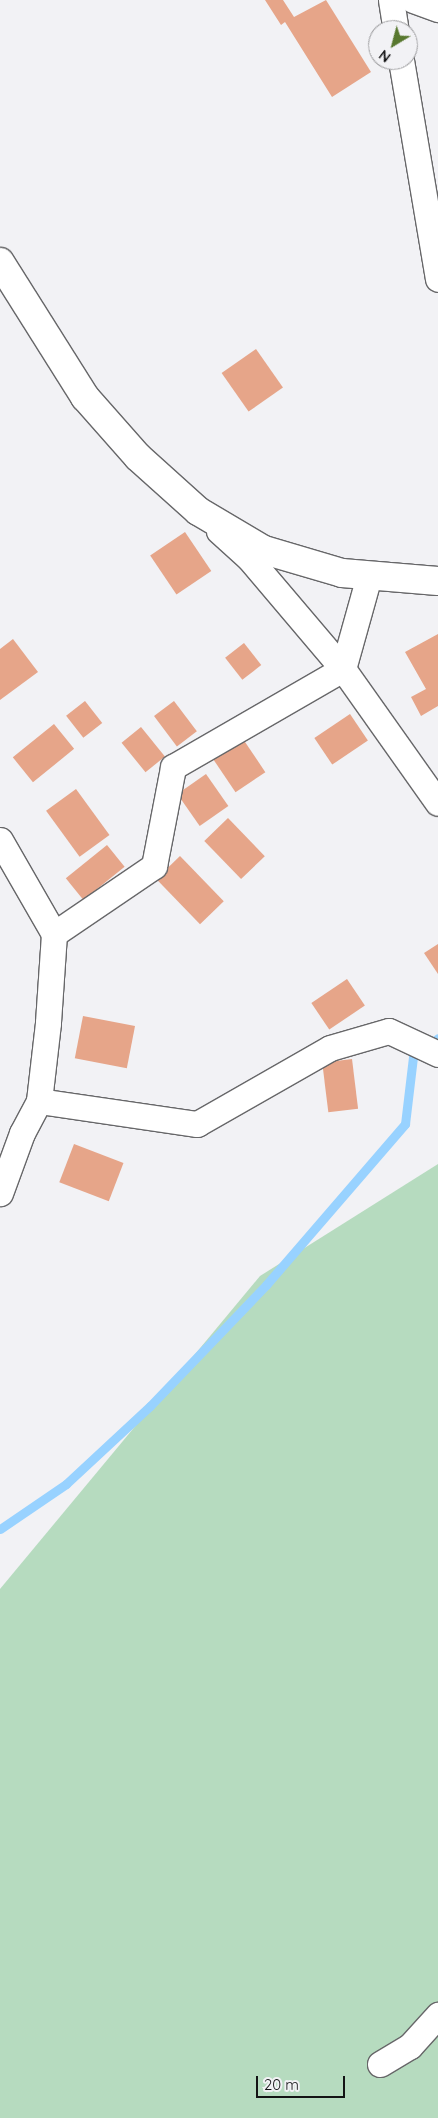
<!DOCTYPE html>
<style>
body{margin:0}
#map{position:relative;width:438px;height:2118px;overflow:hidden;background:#f2f2f5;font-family:Quicksand,sans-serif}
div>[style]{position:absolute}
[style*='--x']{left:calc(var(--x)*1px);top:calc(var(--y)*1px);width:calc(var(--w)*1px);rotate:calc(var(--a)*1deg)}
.green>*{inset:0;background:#b6dbbf}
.stream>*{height:9px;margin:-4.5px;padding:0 4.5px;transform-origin:4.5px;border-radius:4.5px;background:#98d2ff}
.building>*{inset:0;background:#e6a589;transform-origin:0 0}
.roads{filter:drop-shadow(1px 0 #676769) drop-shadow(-1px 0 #676769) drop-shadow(0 1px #676769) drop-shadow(0 -1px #676769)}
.minor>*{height:25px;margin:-12.5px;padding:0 12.5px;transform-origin:12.5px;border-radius:12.5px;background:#fff}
.tertiary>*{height:28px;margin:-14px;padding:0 14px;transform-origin:14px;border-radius:14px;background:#fff}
span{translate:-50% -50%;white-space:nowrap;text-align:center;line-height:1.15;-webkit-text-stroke:4.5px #f2f2f5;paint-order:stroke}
.north{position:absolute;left:368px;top:20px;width:50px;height:50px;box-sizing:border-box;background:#f2f2f5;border:1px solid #99999b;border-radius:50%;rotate:217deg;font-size:14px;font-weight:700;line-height:20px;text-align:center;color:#131314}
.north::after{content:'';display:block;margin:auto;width:18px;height:22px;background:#58782f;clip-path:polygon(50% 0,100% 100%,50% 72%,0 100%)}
.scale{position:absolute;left:256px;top:2076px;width:89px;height:22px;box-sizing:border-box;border:2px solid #131314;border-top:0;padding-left:6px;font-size:15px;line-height:18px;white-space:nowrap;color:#131314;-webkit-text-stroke:4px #f2f2f5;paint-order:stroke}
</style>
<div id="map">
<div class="green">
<i style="clip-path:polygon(438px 1164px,438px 2118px,0 2118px,0 1589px,260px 1276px)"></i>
</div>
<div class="stream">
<i style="--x:0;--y:1529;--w:80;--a:-34.3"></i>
<i style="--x:66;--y:1484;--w:115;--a:-42.9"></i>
<i style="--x:150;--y:1406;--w:168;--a:-46.2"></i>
<i style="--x:266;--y:1285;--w:213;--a:-49.2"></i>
<i style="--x:405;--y:1124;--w:67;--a:-83.2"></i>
<i style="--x:413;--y:1057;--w:31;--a:-37"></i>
</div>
<div class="building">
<i style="clip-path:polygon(265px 0,283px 0,294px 17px,326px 0,371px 72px,332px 97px,285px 22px,281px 25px)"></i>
<i style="left:256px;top:349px;width:47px;height:42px;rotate:55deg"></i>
<i style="left:185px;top:532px;width:47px;height:42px;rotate:56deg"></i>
<i style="clip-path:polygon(438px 634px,438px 706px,421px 716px,411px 697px,426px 689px,405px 652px)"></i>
<i style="clip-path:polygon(13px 639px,38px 672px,0 700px,0 649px)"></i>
<i style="left:244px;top:643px;width:28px;height:24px;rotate:52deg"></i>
<i style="left:85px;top:701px;width:28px;height:24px;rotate:52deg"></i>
<i style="left:174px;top:701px;width:38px;height:25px;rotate:53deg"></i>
<i style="left:350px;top:714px;width:32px;height:43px;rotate:56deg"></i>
<i style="left:54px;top:724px;width:32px;height:53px;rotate:51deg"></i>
<i style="left:141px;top:727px;width:38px;height:25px;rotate:51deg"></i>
<i style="left:243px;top:739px;width:40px;height:36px;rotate:56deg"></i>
<i style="left:206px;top:774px;width:39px;height:35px;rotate:55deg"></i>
<i style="left:76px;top:789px;width:57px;height:37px;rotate:54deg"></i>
<i style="left:228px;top:818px;width:53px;height:33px;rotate:46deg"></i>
<i style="left:107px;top:845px;width:28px;height:53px;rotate:51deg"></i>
<i style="left:180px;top:856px;width:63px;height:33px;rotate:46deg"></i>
<i style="clip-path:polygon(438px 944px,438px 974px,424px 953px)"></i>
<i style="left:347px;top:979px;width:32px;height:43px;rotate:56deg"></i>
<i style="left:83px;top:1016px;width:53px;height:43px;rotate:11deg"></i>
<i style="left:352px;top:1059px;width:50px;height:30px;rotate:83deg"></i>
<i style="left:74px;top:1144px;width:53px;height:41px;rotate:21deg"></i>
</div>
<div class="roads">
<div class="minor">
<i style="--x:391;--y:0;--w:30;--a:81"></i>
<i style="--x:413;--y:0;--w:27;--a:20"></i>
<i style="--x:401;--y:60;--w:222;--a:80.4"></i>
<i style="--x:219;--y:531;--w:39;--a:42"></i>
<i style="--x:248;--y:557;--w:147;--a:49.7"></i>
<i style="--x:343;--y:669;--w:164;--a:54.7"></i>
<i style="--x:0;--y:840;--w:108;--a:60.1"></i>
<i style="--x:54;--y:934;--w:89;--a:93.9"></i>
<i style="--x:48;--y:1023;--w:79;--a:96.6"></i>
<i style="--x:39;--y:1101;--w:36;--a:118"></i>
<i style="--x:22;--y:1133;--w:64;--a:110.1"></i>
<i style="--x:54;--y:934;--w:121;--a:-34.2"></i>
<i style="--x:154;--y:866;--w:101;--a:-79.1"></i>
<i style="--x:173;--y:767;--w:196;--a:-30"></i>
<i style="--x:343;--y:669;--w:97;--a:-74.4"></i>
<i style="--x:39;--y:1101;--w:160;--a:8.3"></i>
<i style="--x:197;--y:1124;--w:153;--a:-29.7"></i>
<i style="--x:330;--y:1048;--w:61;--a:-16.1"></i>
<i style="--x:389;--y:1031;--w:54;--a:25.1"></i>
<i style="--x:380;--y:2064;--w:35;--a:-31"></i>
<i style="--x:410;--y:2046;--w:42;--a:-47.9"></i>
</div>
<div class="tertiary">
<i style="--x:0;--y:262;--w:160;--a:57.8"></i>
<i style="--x:85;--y:397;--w:80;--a:48.5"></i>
<i style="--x:138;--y:457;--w:81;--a:42"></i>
<i style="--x:198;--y:511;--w:77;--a:30.6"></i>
<i style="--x:264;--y:550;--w:81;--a:16.4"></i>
<i style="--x:342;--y:573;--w:96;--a:4.8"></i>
</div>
</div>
<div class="north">N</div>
<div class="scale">20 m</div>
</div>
